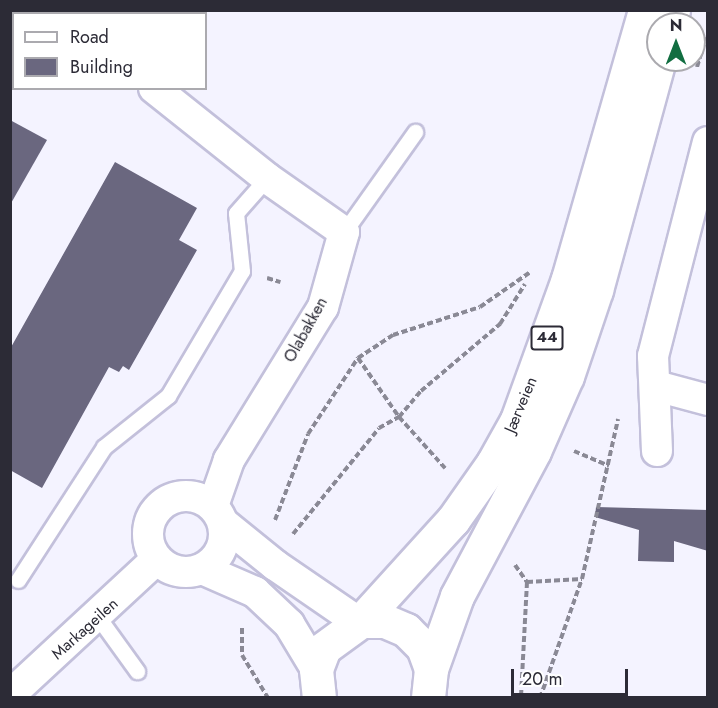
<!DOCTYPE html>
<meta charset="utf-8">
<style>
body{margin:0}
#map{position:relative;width:718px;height:708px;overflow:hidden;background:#f4f3ff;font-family:Jost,sans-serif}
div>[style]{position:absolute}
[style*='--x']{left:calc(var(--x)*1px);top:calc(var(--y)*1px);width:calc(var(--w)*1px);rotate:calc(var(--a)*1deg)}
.building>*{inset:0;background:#6a677f}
.path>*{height:4px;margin-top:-2px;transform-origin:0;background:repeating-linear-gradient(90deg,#8a8995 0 6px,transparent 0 9px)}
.roads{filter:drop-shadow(2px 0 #c3c0db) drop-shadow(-2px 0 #c3c0db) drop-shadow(0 2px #c3c0db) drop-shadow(0 -2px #c3c0db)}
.service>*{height:15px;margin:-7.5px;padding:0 7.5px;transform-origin:7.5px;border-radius:7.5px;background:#fff}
.minor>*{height:30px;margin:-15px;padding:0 15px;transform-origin:15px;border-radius:15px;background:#fff}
.minor>.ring{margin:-15px;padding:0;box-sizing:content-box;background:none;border:30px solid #fff;border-radius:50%}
.primary>*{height:33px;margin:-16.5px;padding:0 16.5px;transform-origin:16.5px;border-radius:16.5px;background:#fff}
span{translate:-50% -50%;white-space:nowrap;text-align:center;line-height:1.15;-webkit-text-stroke:6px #fff;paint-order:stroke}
.shield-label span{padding:2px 4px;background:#fff;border:2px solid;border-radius:4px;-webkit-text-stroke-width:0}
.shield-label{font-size:15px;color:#2c2b36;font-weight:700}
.street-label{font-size:16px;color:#2c2b36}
.frame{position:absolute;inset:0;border:12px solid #2c2b36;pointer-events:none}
.legend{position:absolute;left:12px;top:12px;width:195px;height:78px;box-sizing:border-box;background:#fff;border:2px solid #abaaaf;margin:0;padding:8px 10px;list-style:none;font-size:18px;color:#2c2b36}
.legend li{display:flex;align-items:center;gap:12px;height:30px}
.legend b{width:30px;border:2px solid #abaaaf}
.north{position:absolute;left:646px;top:12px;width:60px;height:60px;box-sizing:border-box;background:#fff;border:2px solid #abaaaf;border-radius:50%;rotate:0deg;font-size:16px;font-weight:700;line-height:24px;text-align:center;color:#2c2b36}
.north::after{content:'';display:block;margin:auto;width:21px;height:27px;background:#126e41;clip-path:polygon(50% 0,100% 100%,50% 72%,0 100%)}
.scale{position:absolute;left:511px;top:669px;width:117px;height:27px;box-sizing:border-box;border:3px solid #2c2b36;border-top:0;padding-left:8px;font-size:18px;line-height:21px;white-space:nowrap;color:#2c2b36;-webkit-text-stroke:4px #fff;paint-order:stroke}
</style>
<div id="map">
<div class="building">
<i style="clip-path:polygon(10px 120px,47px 140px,10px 205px)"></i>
<i style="clip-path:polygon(115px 162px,197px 208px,179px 240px,197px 250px,129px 370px,123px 366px,119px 372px,109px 367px,42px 488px,10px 470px,10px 349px)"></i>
<i style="clip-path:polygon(596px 507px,708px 510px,708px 551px,674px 541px,674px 562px,638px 561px,639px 530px,595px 517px)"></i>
</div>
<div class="path">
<i style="--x:697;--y:67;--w:31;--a:-73"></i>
<i style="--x:267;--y:278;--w:14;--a:17"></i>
<i style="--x:358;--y:358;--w:72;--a:55.2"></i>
<i style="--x:399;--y:417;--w:69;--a:48"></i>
<i style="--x:574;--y:451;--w:38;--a:23"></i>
<i style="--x:275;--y:520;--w:92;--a:-69"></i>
<i style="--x:308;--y:434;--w:91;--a:-56.7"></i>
<i style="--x:358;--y:358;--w:42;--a:-33.3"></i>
<i style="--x:393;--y:335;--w:91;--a:-17.8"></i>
<i style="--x:480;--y:307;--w:60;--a:-34.8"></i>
<i style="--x:293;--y:534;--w:136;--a:-50.9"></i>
<i style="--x:379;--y:428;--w:23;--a:-29"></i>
<i style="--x:399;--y:417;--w:34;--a:-50"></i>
<i style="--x:421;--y:391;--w:104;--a:-40.3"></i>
<i style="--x:500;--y:324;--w:47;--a:-58"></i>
<i style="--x:515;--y:565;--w:21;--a:55"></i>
<i style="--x:527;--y:582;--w:116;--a:93"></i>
<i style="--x:527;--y:582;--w:55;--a:-3.1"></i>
<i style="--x:242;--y:628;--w:27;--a:90"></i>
<i style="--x:242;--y:655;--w:50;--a:58.8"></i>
<i style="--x:540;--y:698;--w:126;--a:-70.6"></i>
<i style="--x:582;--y:579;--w:164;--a:-77.3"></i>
</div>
<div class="roads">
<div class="service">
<i style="--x:344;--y:232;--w:123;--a:-54.6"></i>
<i style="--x:18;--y:580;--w:158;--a:-57.1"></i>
<i style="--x:104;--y:447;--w:82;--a:-38.6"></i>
<i style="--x:168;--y:396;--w:145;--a:-59.4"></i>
<i style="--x:242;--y:271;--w:58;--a:-95.9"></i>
<i style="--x:236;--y:213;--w:47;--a:-48.5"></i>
<i style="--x:98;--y:617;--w:67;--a:54.2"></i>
</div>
<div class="minor">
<i style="--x:44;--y:10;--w:6;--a:45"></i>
<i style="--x:173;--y:14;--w:4;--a:-63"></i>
<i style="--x:154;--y:88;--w:144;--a:38.5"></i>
<i style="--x:267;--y:178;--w:94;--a:35"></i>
<i style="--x:344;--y:232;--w:78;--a:105.6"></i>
<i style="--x:323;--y:307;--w:180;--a:121.6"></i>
<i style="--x:229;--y:460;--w:49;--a:109.2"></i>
<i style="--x:656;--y:386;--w:54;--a:15.1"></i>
<i style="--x:657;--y:451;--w:95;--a:-92.4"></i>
<i style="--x:653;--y:356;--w:221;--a:-75.6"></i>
<i class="ring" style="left:148px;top:496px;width:46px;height:46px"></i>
<i style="--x:223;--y:523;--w:67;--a:38.9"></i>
<i style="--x:275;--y:565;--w:101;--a:34.5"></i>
<i style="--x:202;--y:569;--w:58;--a:23.5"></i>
<i style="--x:255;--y:592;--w:47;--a:43.3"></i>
<i style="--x:289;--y:624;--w:52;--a:59"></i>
<i style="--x:10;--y:695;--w:199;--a:-42.8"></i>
</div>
<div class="primary">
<i style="--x:669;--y:24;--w:15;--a:-74"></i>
<i style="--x:361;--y:621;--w:137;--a:-47.7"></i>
<i style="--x:453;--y:520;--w:70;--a:-54.9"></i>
<i style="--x:493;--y:463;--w:49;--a:-60.8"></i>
<i style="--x:517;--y:420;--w:150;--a:-70.1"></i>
<i style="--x:568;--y:279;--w:280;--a:-74"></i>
<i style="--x:431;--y:669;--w:77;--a:-70.4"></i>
<i style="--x:457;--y:596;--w:164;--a:-62"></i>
<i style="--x:534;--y:451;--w:82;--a:-66.3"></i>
<i style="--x:567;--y:376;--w:91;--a:-71.4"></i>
<i style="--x:596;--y:290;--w:238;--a:-74.7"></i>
<i style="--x:319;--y:698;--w:29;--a:-96"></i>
<i style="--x:316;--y:669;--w:22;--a:-69"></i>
<i style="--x:324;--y:648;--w:46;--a:-36.1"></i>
<i style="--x:361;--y:621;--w:24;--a:0"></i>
<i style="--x:385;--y:621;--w:23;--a:23"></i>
<i style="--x:406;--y:630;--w:24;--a:45"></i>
<i style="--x:423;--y:647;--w:23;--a:70"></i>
<i style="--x:431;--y:669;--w:29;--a:96"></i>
</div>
</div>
<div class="shield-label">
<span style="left:547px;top:338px">44</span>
</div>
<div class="street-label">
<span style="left:306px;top:330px;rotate:-61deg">Olabakken</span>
<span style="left:521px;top:405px;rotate:-67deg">Jærveien</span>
<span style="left:85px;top:629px;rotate:-42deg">Markageilen</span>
</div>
<div class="frame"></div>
<ul class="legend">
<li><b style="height:8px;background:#fff"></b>Road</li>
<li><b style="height:16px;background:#6a677f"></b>Building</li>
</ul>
<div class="north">N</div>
<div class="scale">20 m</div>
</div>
